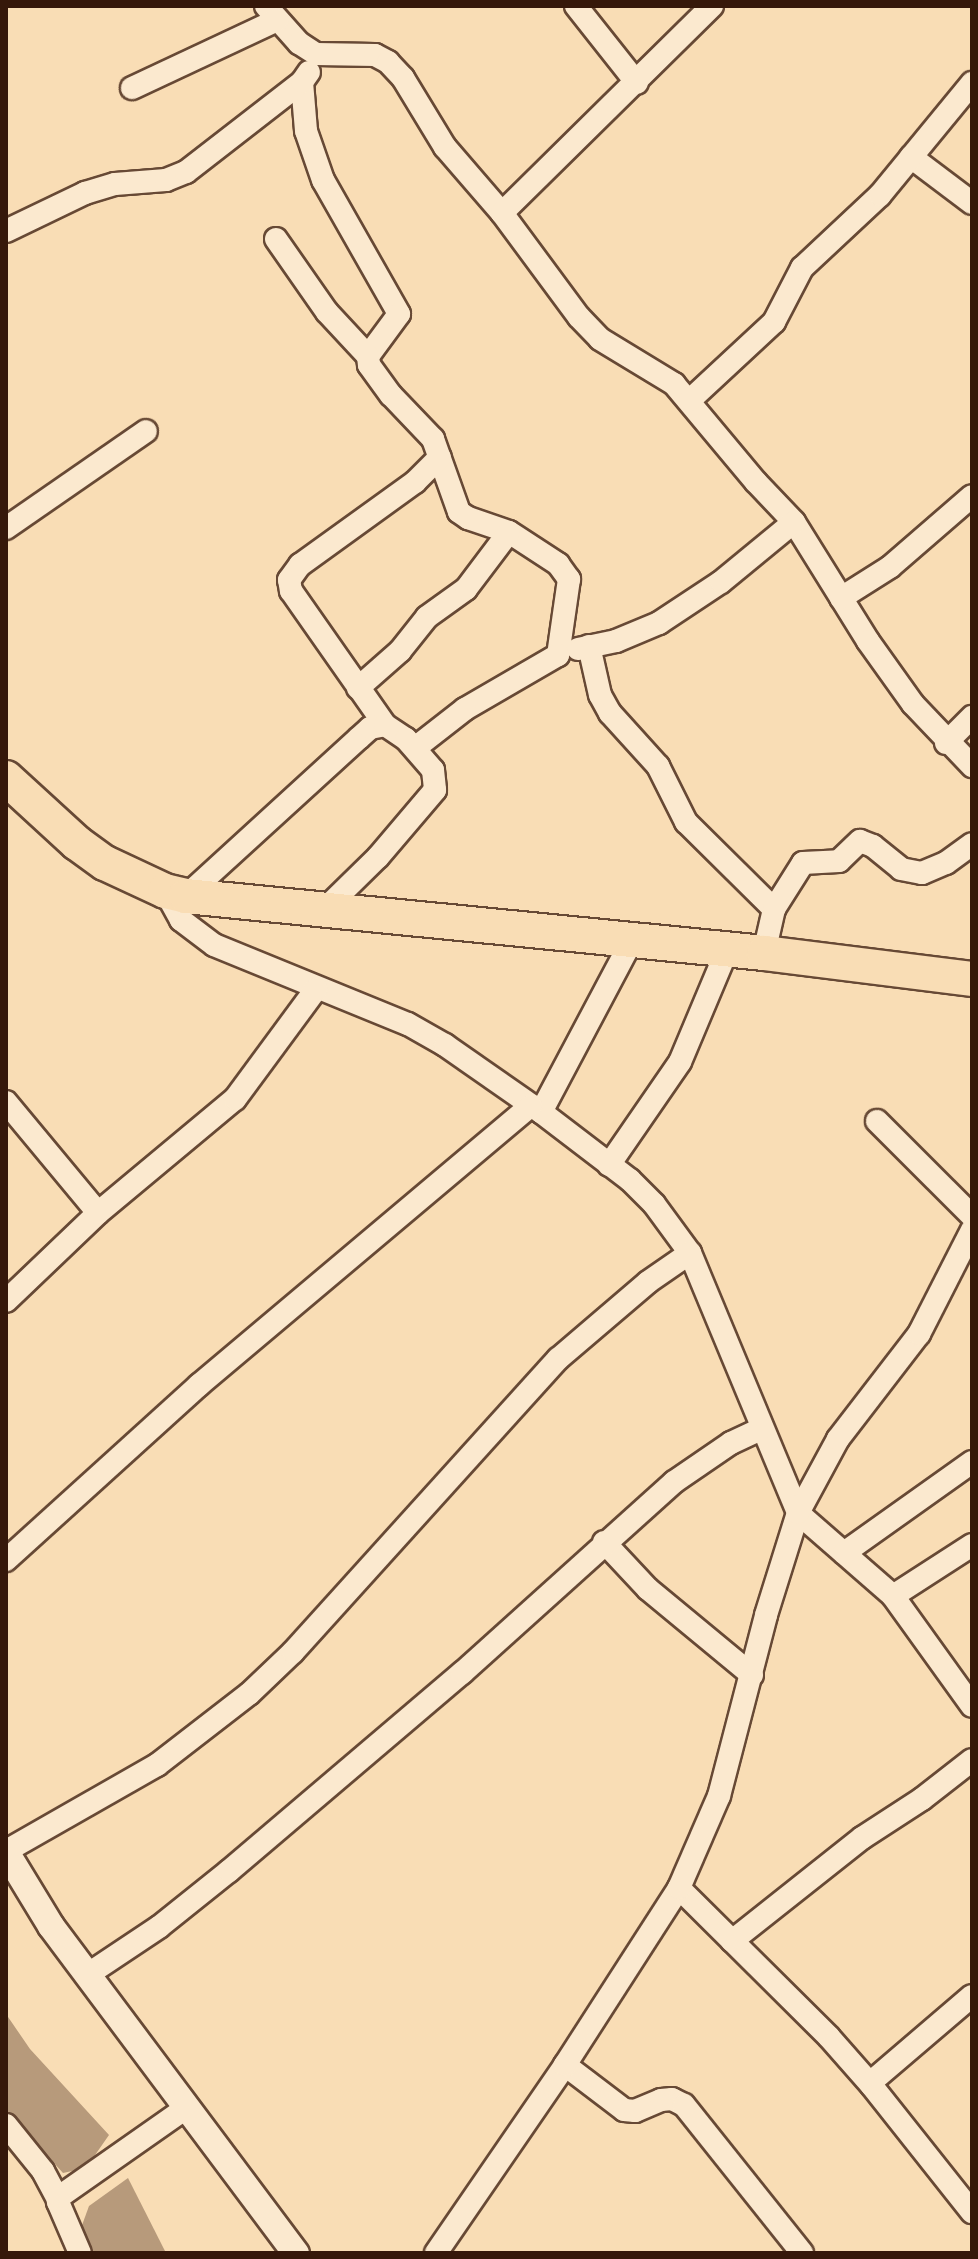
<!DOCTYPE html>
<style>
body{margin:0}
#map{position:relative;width:978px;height:2259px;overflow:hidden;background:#f9ddb5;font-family:Alegreya,serif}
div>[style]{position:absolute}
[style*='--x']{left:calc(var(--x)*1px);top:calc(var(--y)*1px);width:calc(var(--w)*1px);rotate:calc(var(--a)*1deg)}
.water>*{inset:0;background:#b79a7b}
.roads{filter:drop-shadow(2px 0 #674935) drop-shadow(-2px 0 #674935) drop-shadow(0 2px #674935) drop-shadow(0 -2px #674935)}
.minor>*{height:22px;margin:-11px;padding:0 11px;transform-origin:11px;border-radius:11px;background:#fbe9cf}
.tertiary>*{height:26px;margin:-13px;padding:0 13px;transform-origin:13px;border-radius:13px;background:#fbe9cf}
.primary>*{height:34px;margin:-17px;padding:0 17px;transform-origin:17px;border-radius:17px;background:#f9ddb5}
span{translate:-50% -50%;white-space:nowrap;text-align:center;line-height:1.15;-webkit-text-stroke:6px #fbe9cf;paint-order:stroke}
.frame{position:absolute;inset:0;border:8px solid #36180a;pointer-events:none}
</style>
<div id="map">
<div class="water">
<i style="clip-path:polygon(6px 2014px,30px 2049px,109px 2135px,86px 2168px,63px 2173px,6px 2110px)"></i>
<i style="clip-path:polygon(128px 2178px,166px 2253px,94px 2253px,81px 2228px,89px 2206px)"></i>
</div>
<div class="roads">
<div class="minor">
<i style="--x:266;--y:6;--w:50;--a:48.3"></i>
<i style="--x:299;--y:43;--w:20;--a:33"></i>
<i style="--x:316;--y:54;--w:59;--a:1"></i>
<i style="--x:375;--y:55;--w:15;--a:28"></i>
<i style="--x:388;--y:62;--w:22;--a:47"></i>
<i style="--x:403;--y:78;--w:81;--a:58.7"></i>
<i style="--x:445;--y:147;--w:87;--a:49.2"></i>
<i style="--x:502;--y:213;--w:129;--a:53.5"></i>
<i style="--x:579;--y:317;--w:30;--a:46"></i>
<i style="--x:600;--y:339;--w:87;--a:31.3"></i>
<i style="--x:674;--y:384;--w:128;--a:50.1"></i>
<i style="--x:756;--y:482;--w:55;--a:46.5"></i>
<i style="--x:794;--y:522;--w:140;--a:58.1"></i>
<i style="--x:868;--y:641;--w:77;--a:54.5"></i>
<i style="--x:913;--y:704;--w:86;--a:46.4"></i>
<i style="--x:576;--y:6;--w:98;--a:51.6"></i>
<i style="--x:302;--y:82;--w:49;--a:85.3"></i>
<i style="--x:306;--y:131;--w:52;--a:70.9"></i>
<i style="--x:323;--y:180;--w:154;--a:60.4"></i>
<i style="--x:399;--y:314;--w:52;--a:126.4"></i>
<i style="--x:368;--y:356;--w:9;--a:84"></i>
<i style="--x:369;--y:365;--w:37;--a:54"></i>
<i style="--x:391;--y:395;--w:61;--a:46.3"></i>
<i style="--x:433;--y:439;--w:77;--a:70.4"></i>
<i style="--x:459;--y:512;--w:11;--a:34"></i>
<i style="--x:468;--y:518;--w:43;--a:18.9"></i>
<i style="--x:509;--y:532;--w:59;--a:33.1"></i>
<i style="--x:558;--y:564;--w:19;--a:54"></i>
<i style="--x:569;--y:579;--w:77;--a:98.2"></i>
<i style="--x:558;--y:655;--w:108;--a:149.9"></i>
<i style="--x:465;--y:709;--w:63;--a:142"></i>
<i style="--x:132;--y:88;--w:160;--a:-25.1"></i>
<i style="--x:911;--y:157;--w:76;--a:37"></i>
<i style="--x:502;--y:213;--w:295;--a:-44.6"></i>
<i style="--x:6;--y:231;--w:88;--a:-25.7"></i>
<i style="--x:85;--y:193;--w:31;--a:-17"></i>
<i style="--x:115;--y:184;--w:51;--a:-4.5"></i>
<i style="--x:166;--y:180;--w:22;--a:-22"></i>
<i style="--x:186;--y:172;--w:147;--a:-37.8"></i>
<i style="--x:302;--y:82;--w:12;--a:-55"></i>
<i style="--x:276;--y:239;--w:89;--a:55.1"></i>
<i style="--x:327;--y:312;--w:60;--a:47"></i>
<i style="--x:690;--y:400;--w:115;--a:-42.9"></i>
<i style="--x:774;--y:322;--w:61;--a:-62.6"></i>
<i style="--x:802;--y:268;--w:107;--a:-43.1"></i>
<i style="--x:880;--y:195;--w:145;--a:-50.6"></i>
<i style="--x:6;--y:528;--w:170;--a:-34.7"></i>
<i style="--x:841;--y:598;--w:58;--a:-32.3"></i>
<i style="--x:890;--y:567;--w:108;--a:-40.9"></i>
<i style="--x:589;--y:646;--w:50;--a:77.3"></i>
<i style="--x:600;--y:695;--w:21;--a:61"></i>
<i style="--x:610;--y:713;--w:72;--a:47.8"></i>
<i style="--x:658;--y:766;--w:63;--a:63.4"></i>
<i style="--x:686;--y:822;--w:124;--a:44.7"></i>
<i style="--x:578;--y:649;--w:39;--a:-12"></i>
<i style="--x:616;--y:641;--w:47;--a:-22.7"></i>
<i style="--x:659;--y:623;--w:74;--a:-33.5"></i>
<i style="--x:721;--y:582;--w:94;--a:-39.4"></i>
<i style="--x:358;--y:688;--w:56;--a:-41.4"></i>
<i style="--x:400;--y:651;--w:43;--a:-51.5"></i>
<i style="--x:427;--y:617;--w:48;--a:-35.7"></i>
<i style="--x:466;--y:589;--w:71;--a:-53"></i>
<i style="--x:385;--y:725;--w:164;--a:-125"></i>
<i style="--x:291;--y:591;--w:11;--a:-100"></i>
<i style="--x:289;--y:580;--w:19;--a:-54"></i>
<i style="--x:300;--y:565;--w:142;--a:-35.8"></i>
<i style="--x:415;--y:482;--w:35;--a:-45"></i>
<i style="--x:946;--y:743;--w:37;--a:-45"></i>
<i style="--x:165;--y:891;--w:33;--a:61"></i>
<i style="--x:181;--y:920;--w:41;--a:37.1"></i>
<i style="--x:214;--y:945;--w:209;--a:22.2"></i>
<i style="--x:408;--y:1024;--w:43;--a:29.6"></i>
<i style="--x:445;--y:1045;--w:117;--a:34.9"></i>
<i style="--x:541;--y:1112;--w:112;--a:37.4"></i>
<i style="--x:630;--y:1180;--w:34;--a:45"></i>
<i style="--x:654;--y:1204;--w:61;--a:53.7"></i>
<i style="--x:690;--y:1253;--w:282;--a:67.4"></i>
<i style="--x:798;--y:1513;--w:126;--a:41.1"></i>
<i style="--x:893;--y:1596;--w:135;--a:54.3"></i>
<i style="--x:186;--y:896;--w:234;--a:-42.4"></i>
<i style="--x:359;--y:738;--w:15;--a:-42"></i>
<i style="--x:370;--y:728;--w:15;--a:-11"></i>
<i style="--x:385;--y:725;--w:25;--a:34"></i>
<i style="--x:406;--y:739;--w:41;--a:48.9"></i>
<i style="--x:433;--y:770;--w:20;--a:84"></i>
<i style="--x:435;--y:790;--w:88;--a:130.4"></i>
<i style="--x:378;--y:857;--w:77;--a:135.5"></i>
<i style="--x:764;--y:953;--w:45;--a:-77.2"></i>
<i style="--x:774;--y:909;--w:54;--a:-57.8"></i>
<i style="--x:803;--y:863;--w:36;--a:-3"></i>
<i style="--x:839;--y:861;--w:29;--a:-44"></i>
<i style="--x:860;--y:841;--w:14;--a:21"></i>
<i style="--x:873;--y:846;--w:36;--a:39"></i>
<i style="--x:901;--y:869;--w:21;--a:11"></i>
<i style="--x:922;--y:873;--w:26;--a:-23"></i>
<i style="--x:946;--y:863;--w:32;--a:-36"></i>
<i style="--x:6;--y:1102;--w:144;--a:50.3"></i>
<i style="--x:541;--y:1112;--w:192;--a:-62.1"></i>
<i style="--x:877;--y:1121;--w:134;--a:45"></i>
<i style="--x:609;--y:1165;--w:125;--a:-55.4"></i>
<i style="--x:680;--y:1062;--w:121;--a:-67.2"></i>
<i style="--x:6;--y:1301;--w:127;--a:-43.7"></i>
<i style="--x:98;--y:1213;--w:178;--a:-39.8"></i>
<i style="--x:235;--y:1099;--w:137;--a:-53.6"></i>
<i style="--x:604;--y:1542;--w:64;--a:46.9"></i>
<i style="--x:648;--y:1589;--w:135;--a:39.6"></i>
<i style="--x:844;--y:1553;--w:157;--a:-35.4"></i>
<i style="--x:6;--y:1560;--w:261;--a:-42.2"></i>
<i style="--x:199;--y:1385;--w:434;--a:-40.1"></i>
<i style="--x:893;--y:1596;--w:94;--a:-32.8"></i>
<i style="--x:6;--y:1851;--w:174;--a:-29.7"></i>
<i style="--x:157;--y:1765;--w:116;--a:-37.7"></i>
<i style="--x:249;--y:1694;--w:61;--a:-43.7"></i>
<i style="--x:293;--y:1652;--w:395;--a:-47.9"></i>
<i style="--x:558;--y:1359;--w:118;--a:-40.5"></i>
<i style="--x:648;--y:1282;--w:51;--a:-34.6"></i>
<i style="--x:679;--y:1888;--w:211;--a:44.8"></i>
<i style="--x:829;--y:2037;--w:65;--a:48.7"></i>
<i style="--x:872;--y:2086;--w:161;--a:51.6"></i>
<i style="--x:732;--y:1941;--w:166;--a:-38.4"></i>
<i style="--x:862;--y:1838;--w:72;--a:-33"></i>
<i style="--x:922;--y:1799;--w:63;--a:-38"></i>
<i style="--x:87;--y:1975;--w:87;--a:-33.7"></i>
<i style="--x:159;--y:1927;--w:90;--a:-38.7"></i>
<i style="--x:229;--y:1871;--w:306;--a:-40.4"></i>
<i style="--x:462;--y:1673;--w:285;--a:-42"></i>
<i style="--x:674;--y:1482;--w:69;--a:-34.4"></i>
<i style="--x:731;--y:1443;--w:33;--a:-25"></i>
<i style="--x:565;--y:2065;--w:74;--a:37.3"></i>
<i style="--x:624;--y:2110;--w:11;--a:5"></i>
<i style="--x:635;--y:2111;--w:28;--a:-23"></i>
<i style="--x:661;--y:2100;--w:11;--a:-5"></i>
<i style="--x:672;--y:2099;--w:13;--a:27"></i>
<i style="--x:684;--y:2105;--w:189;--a:51.4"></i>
<i style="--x:870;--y:2083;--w:134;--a:-40.5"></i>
<i style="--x:6;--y:2125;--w:59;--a:51.2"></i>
<i style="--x:43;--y:2171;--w:32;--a:62"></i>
<i style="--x:80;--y:2253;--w:56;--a:-113.3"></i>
<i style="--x:58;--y:2202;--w:5;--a:-79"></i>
<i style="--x:59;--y:2197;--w:155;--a:-35"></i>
<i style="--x:436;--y:2253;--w:228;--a:-55.5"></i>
<i style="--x:565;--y:2065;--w:211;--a:-57.2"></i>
<i style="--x:679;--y:1888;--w:100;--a:-66.5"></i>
<i style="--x:719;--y:1796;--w:187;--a:-75.4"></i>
<i style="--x:766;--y:1615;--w:107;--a:-72.6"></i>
<i style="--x:798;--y:1513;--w:84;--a:-61.6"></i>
<i style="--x:838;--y:1439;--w:133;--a:-52.4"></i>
<i style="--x:919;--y:1334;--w:117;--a:-63"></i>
</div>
<div class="tertiary">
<i style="--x:6;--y:1852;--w:87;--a:58.7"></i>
<i style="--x:51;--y:1926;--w:409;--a:53.2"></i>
</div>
<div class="primary">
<i style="--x:6;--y:778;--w:96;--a:42.5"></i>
<i style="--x:77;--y:843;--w:34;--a:36"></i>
<i style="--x:105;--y:863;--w:66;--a:25"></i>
<i style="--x:165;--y:891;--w:22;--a:13"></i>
<i style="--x:186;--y:896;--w:581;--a:5.63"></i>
<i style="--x:764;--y:953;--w:210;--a:7.1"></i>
</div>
</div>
<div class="frame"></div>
</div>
